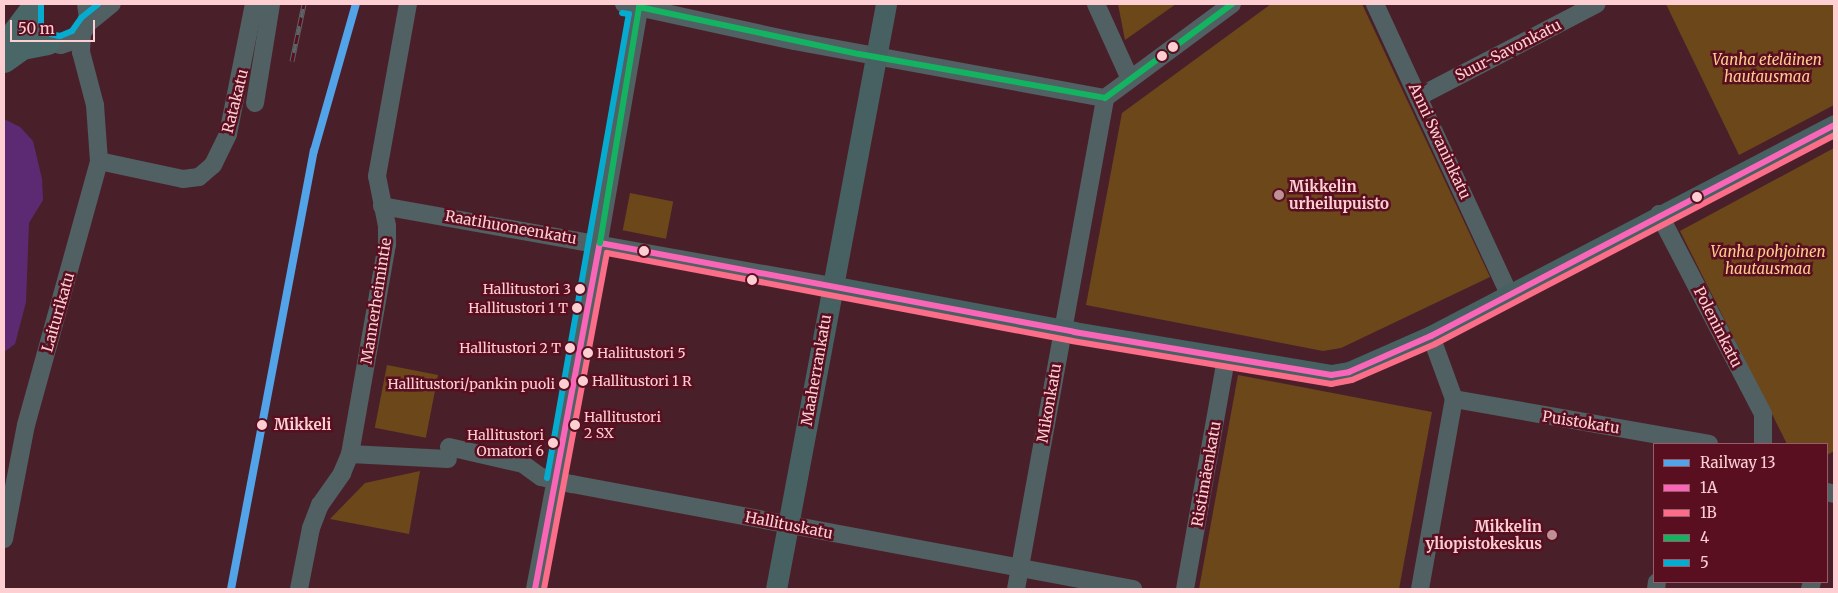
<!DOCTYPE html>
<meta charset="utf-8">
<style>
body{margin:0}
#map{position:relative;width:1838px;height:593px;overflow:hidden;background:#49202a;font-family:Merriweather,serif}
div>[style]{position:absolute}
[style*='--x']{left:calc(var(--x)*1px);top:calc(var(--y)*1px);width:calc(var(--w)*1px);rotate:calc(var(--a)*1deg)}
.green>*{inset:0;background:#6c471a;transform-origin:0 0}
.water>*{inset:0;background:#5c2a72}
.minor>*{height:18px;margin:-9px;padding:0 9px;transform-origin:9px;border-radius:9px;background:#516062}
.major>*{height:21px;margin:-10.5px;padding:0 10.5px;transform-origin:10.5px;border-radius:10.5px;background:#476162}
.highway>*{height:25px;margin:-12.5px;padding:0 12.5px;transform-origin:12.5px;border-radius:12.5px;background:#4a6768}
.rail>*{height:5px;margin-top:-2.5px;transform-origin:0;background:repeating-linear-gradient(90deg,#5a0f21 0 9px,#5d6366 0 18px);box-sizing:border-box;border-block:1px solid #5d6366}
.bus-1>*{height:6px;margin:-3px;padding:0 3px;transform-origin:3px;border-radius:3px;background:#fa66b7}
.bus-2>*{height:6px;margin:-3px;padding:0 3px;transform-origin:3px;border-radius:3px;background:#fb6d88}
.bus-3>*{height:6px;margin:-3px;padding:0 3px;transform-origin:3px;border-radius:3px;background:#13b361}
.bus-4>*{height:6px;margin:-3px;padding:0 3px;transform-origin:3px;border-radius:3px;background:#06acd0}
.rail-1>*{height:8px;margin:-4px;padding:0 4px;transform-origin:4px;border-radius:4px;background:#53a3e8}
.dots>*{width:14px;height:14px;translate:-50% -50%;box-sizing:border-box;border:2px solid #5a0f21;border-radius:50%}
span{translate:-50% -50%;white-space:nowrap;text-align:center;line-height:1.15;-webkit-text-stroke:5px #5a0f21;paint-order:stroke}
.bus-label{font-size:14px;color:#fdced2}
.right{translate:-100% -50%;text-align:right}
.left{translate:0 -50%;text-align:left}
.street-label{font-size:15px;color:#fdced2}
.park-label{font-size:15px;color:#fecc8d;font-style:italic}
.poi-label{font-size:15px;color:#fdced2;font-weight:700}
.stop-label{font-size:15px;color:#fdced2;font-weight:700}
.frame{position:absolute;inset:0;border:5px solid #fdced2;pointer-events:none}
.legend{position:absolute;left:1653px;top:443px;width:175px;height:140px;box-sizing:border-box;background:#5a0f21;border:1px solid #9b5b68;margin:0;padding:6px 9px;list-style:none;font-size:15px;color:#fdced2}
.legend li{display:flex;align-items:center;gap:10px;height:25px}
.legend b{width:25px;border:1px solid #9b5b68}
.scale{position:absolute;left:10px;top:20px;width:85px;height:22px;box-sizing:border-box;border:2px solid #fdced2;border-top:0;padding-left:6px;font-size:15px;line-height:18px;white-space:nowrap;color:#fdced2;-webkit-text-stroke:4px #5a0f21;paint-order:stroke}
</style>
<div id="map">
<div class="green">
<i style="clip-path:polygon(1118px 4px,1176px 4px,1125px 40px)"></i>
<i style="clip-path:polygon(1271px 4px,1362px 4px,1490px 277px,1341px 348px,1323px 351px,1086px 305px,1122px 113px)"></i>
<i style="clip-path:polygon(1666px 4px,1834px 4px,1834px 105px,1739px 155px)"></i>
<i style="clip-path:polygon(1834px 148px,1834px 451px,1827px 455px,1827px 444px,1787px 444px,1680px 231px)"></i>
<i style="left:630px;top:193px;width:44px;height:38px;rotate:11deg"></i>
<i style="left:387px;top:365px;width:52px;height:64px;rotate:11deg"></i>
<i style="clip-path:polygon(1238px 375px,1432px 412px,1399px 589px,1199px 589px)"></i>
<i style="clip-path:polygon(420px 471px,409px 534px,330px 519px,365px 483px)"></i>
</div>
<div class="water">
<i style="clip-path:polygon(4px 119px,20px 127px,33px 141px,42px 179px,43px 200px,29px 223px,26px 302px,15px 344px,4px 352px)"></i>
</div>
<div class="minor">
<i style="--x:624;--y:4;--w:174;--a:12.3"></i>
<i style="--x:794;--y:41;--w:316;--a:10.4"></i>
<i style="--x:1096;--y:4;--w:82;--a:65.6"></i>
<i style="--x:1375;--y:4;--w:319;--a:65.2"></i>
<i style="--x:31;--y:7;--w:13;--a:94"></i>
<i style="--x:30;--y:20;--w:12;--a:70"></i>
<i style="--x:34;--y:31;--w:17;--a:40"></i>
<i style="--x:47;--y:42;--w:14;--a:12"></i>
<i style="--x:61;--y:45;--w:13;--a:-18"></i>
<i style="--x:73;--y:41;--w:17;--a:-45"></i>
<i style="--x:85;--y:29;--w:11;--a:-75"></i>
<i style="--x:88;--y:18;--w:14;--a:-98"></i>
<i style="--x:87;--y:24;--w:32;--a:-39"></i>
<i style="--x:1420;--y:96;--w:199;--a:-27.5"></i>
<i style="--x:1105;--y:98;--w:158;--a:-36.5"></i>
<i style="--x:255;--y:103;--w:100;--a:-80.8"></i>
<i style="--x:99;--y:161;--w:86;--a:12.1"></i>
<i style="--x:183;--y:179;--w:16;--a:-7"></i>
<i style="--x:199;--y:177;--w:18;--a:-41"></i>
<i style="--x:213;--y:165;--w:34;--a:-64"></i>
<i style="--x:228;--y:134;--w:133;--a:-78.7"></i>
<i style="--x:382;--y:206;--w:456;--a:10.1"></i>
<i style="--x:1659;--y:214;--w:225;--a:62.5"></i>
<i style="--x:1763;--y:414;--w:30;--a:90"></i>
<i style="--x:1454;--y:399;--w:259;--a:10"></i>
<i style="--x:449;--y:447;--w:76;--a:12.9"></i>
<i style="--x:523;--y:464;--w:22;--a:36"></i>
<i style="--x:541;--y:477;--w:32;--a:13"></i>
<i style="--x:572;--y:484;--w:571;--a:10.6"></i>
<i style="--x:350;--y:454;--w:98;--a:2.9"></i>
<i style="--x:1827;--y:492;--w:7;--a:16"></i>
<i style="--x:4;--y:539;--w:116;--a:-79.1"></i>
<i style="--x:26;--y:425;--w:274;--a:-74.5"></i>
<i style="--x:99;--y:161;--w:56;--a:-94.1"></i>
<i style="--x:95;--y:105;--w:55;--a:-104.8"></i>
<i style="--x:81;--y:52;--w:18;--a:-87"></i>
<i style="--x:299;--y:589;--w:62;--a:-78.9"></i>
<i style="--x:311;--y:528;--w:25;--a:-69"></i>
<i style="--x:320;--y:505;--w:39;--a:-55"></i>
<i style="--x:342;--y:473;--w:21;--a:-67"></i>
<i style="--x:350;--y:454;--w:212;--a:-80"></i>
<i style="--x:387;--y:245;--w:19;--a:-90"></i>
<i style="--x:387;--y:226;--w:51;--a:-101.3"></i>
<i style="--x:377;--y:176;--w:175;--a:-79.8"></i>
<i style="--x:535;--y:589;--w:219;--a:-79.2"></i>
<i style="--x:576;--y:374;--w:375;--a:-80.2"></i>
<i style="--x:1016;--y:589;--w:499;--a:-79.7"></i>
<i style="--x:1185;--y:589;--w:234;--a:-79.9"></i>
<i style="--x:1420;--y:589;--w:193;--a:-79.9"></i>
<i style="--x:1454;--y:399;--w:67;--a:-110.1"></i>
<i style="--x:1656;--y:589;--w:7;--a:-82"></i>
<i style="--x:1810;--y:589;--w:7;--a:-74"></i>
</div>
<div class="major">
<i style="--x:831;--y:286;--w:247;--a:10.7"></i>
<i style="--x:1074;--y:332;--w:261;--a:9.5"></i>
<i style="--x:1331;--y:375;--w:18;--a:-9"></i>
<i style="--x:1349;--y:372;--w:90;--a:-23.7"></i>
<i style="--x:1431;--y:336;--w:455;--a:-27.6"></i>
<i style="--x:776;--y:589;--w:595;--a:-79.35"></i>
</div>
<div class="highway">
<i style="--x:4;--y:46;--w:41;--a:-52.9"></i>
<i style="--x:4;--y:60;--w:22;--a:-36"></i>
<i style="--x:22;--y:47;--w:25;--a:-11"></i>
</div>
<div class="rail">
<i style="--x:292;--y:61;--w:58;--a:-78.1"></i>
</div>
<div class="bus-1">
<i style="--x:535;--y:589;--w:352;--a:-79.4"></i>
<i style="--x:600;--y:243;--w:482;--a:10.6"></i>
<i style="--x:1074;--y:332;--w:261;--a:9.5"></i>
<i style="--x:1331;--y:375;--w:18;--a:-9"></i>
<i style="--x:1349;--y:372;--w:90;--a:-23.7"></i>
<i style="--x:1431;--y:336;--w:455;--a:-27.6"></i>
</div>
<div class="bus-2">
<i style="--x:544;--y:589;--w:342;--a:-79.4"></i>
<i style="--x:607;--y:253;--w:473;--a:10.7"></i>
<i style="--x:1072;--y:341;--w:263;--a:9.4"></i>
<i style="--x:1331;--y:384;--w:21;--a:-11"></i>
<i style="--x:1352;--y:380;--w:90;--a:-23.4"></i>
<i style="--x:1435;--y:344;--w:450;--a:-27.6"></i>
</div>
<div class="bus-3">
<i style="--x:600;--y:243;--w:239;--a:-80.6"></i>
<i style="--x:639;--y:7;--w:225;--a:12.1"></i>
<i style="--x:859;--y:54;--w:250;--a:10.1"></i>
<i style="--x:1105;--y:98;--w:158;--a:-36.5"></i>
</div>
<div class="bus-4">
<i style="--x:41;--y:5;--w:21;--a:90"></i>
<i style="--x:41;--y:26;--w:13;--a:39"></i>
<i style="--x:51;--y:34;--w:9;--a:13"></i>
<i style="--x:60;--y:36;--w:13;--a:-23"></i>
<i style="--x:72;--y:31;--w:16;--a:-55"></i>
<i style="--x:81;--y:18;--w:22;--a:-39"></i>
<i style="--x:547;--y:478;--w:471;--a:-80"></i>
<i style="--x:629;--y:14;--w:7;--a:-172"></i>
</div>
<div class="rail-1">
<i style="--x:231;--y:589;--w:446;--a:-79.3"></i>
<i style="--x:314;--y:151;--w:153;--a:-74.1"></i>
</div>
<div class="dots">
<i style="left:1173px;top:47px;background:#fdced2"></i>
<i style="left:1162px;top:56px;background:#fdced2"></i>
<i style="left:1279px;top:195px;background:#be9197"></i>
<i style="left:1697px;top:197px;background:#fdced2"></i>
<i style="left:644px;top:251px;background:#fdced2"></i>
<i style="left:752px;top:280px;background:#fdced2"></i>
<i style="left:580px;top:289px;background:#fdced2"></i>
<i style="left:577px;top:308px;background:#fdced2"></i>
<i style="left:570px;top:348px;background:#fdced2"></i>
<i style="left:588px;top:353px;background:#fdced2"></i>
<i style="left:583px;top:381px;background:#fdced2"></i>
<i style="left:564px;top:384px;background:#fdced2"></i>
<i style="left:262px;top:425px;background:#fdced2"></i>
<i style="left:575px;top:425px;background:#fdced2"></i>
<i style="left:553px;top:443px;background:#fdced2"></i>
<i style="left:1552px;top:535px;background:#be9197"></i>
</div>
<div class="bus-label">
<span class="right" style="left:571px;top:289px">Hallitustori 3</span>
<span class="right" style="left:568px;top:308px">Hallitustori 1 T</span>
<span class="right" style="left:561px;top:348px">Hallitustori 2 T</span>
<span class="left" style="left:597px;top:353px">Haliitustori 5</span>
<span class="left" style="left:592px;top:381px">Hallitustori 1 R</span>
<span class="right" style="left:555px;top:384px">Hallitustori/pankin puoli</span>
<span class="left" style="left:584px;top:425px">Hallitustori<br>2 SX</span>
<span class="right" style="left:544px;top:443px">Hallitustori<br>Omatori 6</span>
</div>
<div class="street-label">
<span style="left:1508px;top:50px;rotate:-27deg">Suur-Savonkatu</span>
<span style="left:235px;top:101px;rotate:-76deg">Ratakatu</span>
<span style="left:1440px;top:141px;rotate:65deg">Anni Swaninkatu</span>
<span style="left:511px;top:227px;rotate:10deg">Raatihuoneenkatu</span>
<span style="left:376px;top:301px;rotate:-81deg">Mannerheimintie</span>
<span style="left:58px;top:312px;rotate:-74deg">Laiturikatu</span>
<span style="left:1718px;top:327px;rotate:63deg">Poleninkatu</span>
<span style="left:816px;top:370px;rotate:-80deg">Maaherrankatu</span>
<span style="left:1049px;top:403px;rotate:-80deg">Mikonkatu</span>
<span style="left:1581px;top:422px;rotate:9deg">Puistokatu</span>
<span style="left:1206px;top:474px;rotate:-80deg">Ristimäenkatu</span>
<span style="left:789px;top:525px;rotate:11deg">Hallituskatu</span>
</div>
<div class="park-label">
<span style="left:1767px;top:68px">Vanha eteläinen<br>hautausmaa</span>
<span style="left:1768px;top:260px">Vanha pohjoinen<br>hautausmaa</span>
</div>
<div class="poi-label">
<span class="left" style="left:1289px;top:195px">Mikkelin<br>urheilupuisto</span>
<span class="right" style="left:1542px;top:535px">Mikkelin<br>yliopistokeskus</span>
</div>
<div class="stop-label">
<span class="left" style="left:274px;top:425px">Mikkeli</span>
</div>
<div class="frame"></div>
<ul class="legend">
<li><b style="height:6px;background:#53a3e8"></b>Railway 13</li>
<li><b style="height:6px;background:#fa66b7"></b>1A</li>
<li><b style="height:6px;background:#fb6d88"></b>1B</li>
<li><b style="height:6px;background:#13b361"></b>4</li>
<li><b style="height:6px;background:#06acd0"></b>5</li>
</ul>
<div class="scale">50 m</div>
</div>
